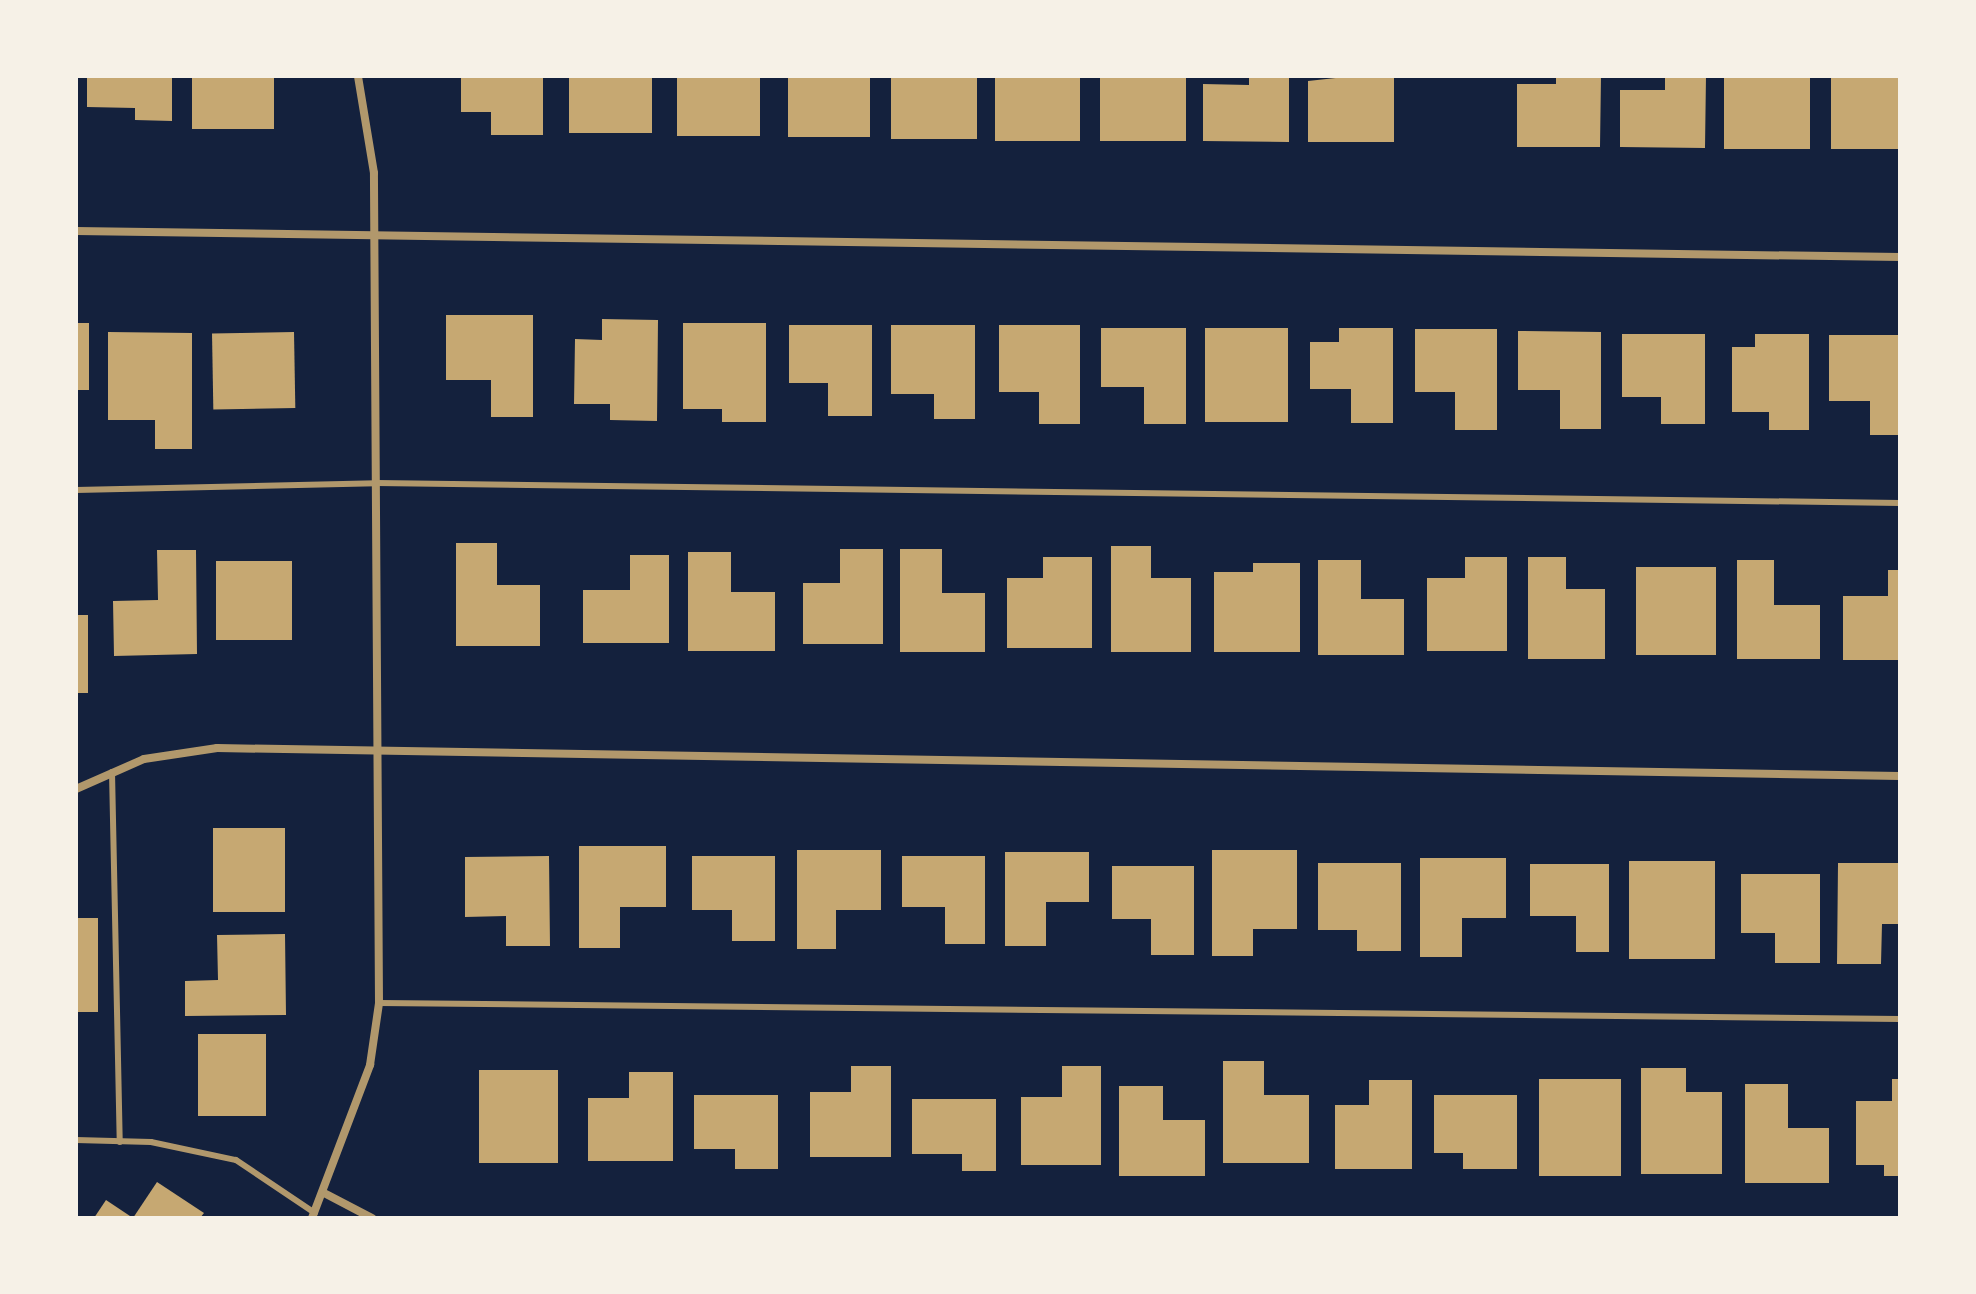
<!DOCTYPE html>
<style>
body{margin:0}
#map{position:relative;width:1976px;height:1294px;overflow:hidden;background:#14213d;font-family:"Titillium Web",sans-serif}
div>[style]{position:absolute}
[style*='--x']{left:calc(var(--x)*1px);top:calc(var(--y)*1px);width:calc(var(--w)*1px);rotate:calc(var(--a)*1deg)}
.building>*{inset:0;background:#c6a872;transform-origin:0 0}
.service>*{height:6px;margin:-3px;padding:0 3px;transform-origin:3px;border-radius:3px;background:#b1986c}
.minor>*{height:8px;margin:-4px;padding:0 4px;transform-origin:4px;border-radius:4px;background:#b1986c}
span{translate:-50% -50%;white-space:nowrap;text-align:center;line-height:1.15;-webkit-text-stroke:6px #f6f1e7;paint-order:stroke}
.frame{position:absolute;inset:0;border:78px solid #f6f1e7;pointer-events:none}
</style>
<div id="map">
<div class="building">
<i style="clip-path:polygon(87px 76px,172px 76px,172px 121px,135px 120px,135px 108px,87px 107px)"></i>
<i style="left:192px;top:76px;width:82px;height:53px"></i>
<i style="clip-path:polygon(461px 76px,543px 76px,543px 135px,491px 135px,491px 112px,461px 112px)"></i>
<i style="left:569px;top:76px;width:83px;height:57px"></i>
<i style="left:677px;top:76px;width:83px;height:60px"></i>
<i style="left:788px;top:76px;width:82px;height:61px"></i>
<i style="left:891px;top:76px;width:86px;height:63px"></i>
<i style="left:1080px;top:76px;width:65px;height:85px;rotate:90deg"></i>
<i style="left:1186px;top:76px;width:65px;height:86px;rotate:90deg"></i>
<i style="clip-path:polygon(1249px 76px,1289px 76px,1289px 142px,1203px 141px,1203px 84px,1249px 85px)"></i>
<i style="clip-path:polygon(1354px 76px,1394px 76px,1394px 142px,1308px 142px,1308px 81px)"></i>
<i style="clip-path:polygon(1556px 76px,1601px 76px,1600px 147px,1517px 147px,1517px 84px,1556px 84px)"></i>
<i style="clip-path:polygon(1665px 76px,1706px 76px,1705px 148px,1620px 147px,1620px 90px,1665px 90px)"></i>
<i style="left:1724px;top:76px;width:86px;height:73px"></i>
<i style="left:1831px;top:76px;width:69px;height:73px"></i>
<i style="clip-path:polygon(446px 315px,533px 315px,533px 417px,491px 417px,491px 380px,446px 380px)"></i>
<i style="clip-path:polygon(602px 319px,658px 320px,657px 421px,610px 420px,610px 404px,574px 404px,575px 339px,602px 340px)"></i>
<i style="left:76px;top:323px;width:13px;height:67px"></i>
<i style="clip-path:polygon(683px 323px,766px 323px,766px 422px,722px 422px,722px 409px,683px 409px)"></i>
<i style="clip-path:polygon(789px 325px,872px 325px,872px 416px,828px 416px,828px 383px,789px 383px)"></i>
<i style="clip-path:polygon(891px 325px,975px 325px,975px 419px,934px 419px,934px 394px,891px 394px)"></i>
<i style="clip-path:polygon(999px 325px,1080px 325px,1080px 424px,1039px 424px,1039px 392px,999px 392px)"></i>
<i style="clip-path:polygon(1101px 328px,1186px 328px,1186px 424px,1144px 424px,1144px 387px,1101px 387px)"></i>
<i style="left:1205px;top:328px;width:83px;height:94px"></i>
<i style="clip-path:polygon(1339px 328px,1393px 328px,1393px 423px,1351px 423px,1351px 389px,1310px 389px,1310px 342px,1339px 342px)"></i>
<i style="clip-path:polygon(1415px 329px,1497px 329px,1497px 430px,1455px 430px,1455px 392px,1415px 392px)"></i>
<i style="clip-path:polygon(1518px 331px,1601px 332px,1601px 429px,1560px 429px,1560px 390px,1518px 390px)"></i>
<i style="clip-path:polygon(108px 332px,192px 333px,192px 449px,155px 449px,155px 420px,108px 420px)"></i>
<i style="left:294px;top:332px;width:76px;height:82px;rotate:89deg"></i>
<i style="clip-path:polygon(1622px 334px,1705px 334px,1705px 424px,1661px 424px,1661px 397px,1622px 397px)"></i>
<i style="clip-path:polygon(1755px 334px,1809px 334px,1809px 430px,1769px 430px,1769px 412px,1732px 412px,1732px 347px,1755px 347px)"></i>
<i style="clip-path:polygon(1829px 335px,1900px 335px,1900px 435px,1870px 435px,1870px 401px,1829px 401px)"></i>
<i style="clip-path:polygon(456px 543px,497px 543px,497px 585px,540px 585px,540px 646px,456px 646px)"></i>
<i style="clip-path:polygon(1111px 546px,1151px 546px,1151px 578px,1191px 578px,1191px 652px,1111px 652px)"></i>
<i style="clip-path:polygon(840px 549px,883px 549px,883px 644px,803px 644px,803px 583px,840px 583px)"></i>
<i style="clip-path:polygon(900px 549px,942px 549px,942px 593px,985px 593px,985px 652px,900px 652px)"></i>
<i style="clip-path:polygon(157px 550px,196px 550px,197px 654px,114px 656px,113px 601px,158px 600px)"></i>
<i style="clip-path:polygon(688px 552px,731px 552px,731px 592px,775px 592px,775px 651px,688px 651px)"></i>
<i style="clip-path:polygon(630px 555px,669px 555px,669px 643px,583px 643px,583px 590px,630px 590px)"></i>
<i style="clip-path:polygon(1043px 557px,1092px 557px,1092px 648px,1007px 648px,1007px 578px,1043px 578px)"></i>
<i style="clip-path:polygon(1465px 557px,1507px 557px,1507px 651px,1427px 651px,1427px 578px,1465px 578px)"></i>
<i style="clip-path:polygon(1528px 557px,1566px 557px,1566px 589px,1605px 589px,1605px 659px,1528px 659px)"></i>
<i style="clip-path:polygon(1318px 560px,1361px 560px,1361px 599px,1404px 599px,1404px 655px,1318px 655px)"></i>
<i style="clip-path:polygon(1737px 560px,1774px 560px,1774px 605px,1820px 605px,1820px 659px,1737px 659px)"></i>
<i style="left:216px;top:561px;width:76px;height:79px"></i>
<i style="clip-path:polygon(1253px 563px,1300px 563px,1300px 652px,1214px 652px,1214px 572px,1253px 572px)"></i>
<i style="left:1636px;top:567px;width:80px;height:88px"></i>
<i style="clip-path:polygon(1888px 570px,1900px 570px,1900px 660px,1843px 660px,1843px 596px,1888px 596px)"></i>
<i style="left:76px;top:615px;width:12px;height:78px"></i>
<i style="left:213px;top:828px;width:72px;height:84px"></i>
<i style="clip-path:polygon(579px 846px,666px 846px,666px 907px,620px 907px,620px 948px,579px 948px)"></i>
<i style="clip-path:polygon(797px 850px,881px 850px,881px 910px,836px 910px,836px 949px,797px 949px)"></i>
<i style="clip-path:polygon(1212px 850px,1297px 850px,1297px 929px,1253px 929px,1253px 956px,1212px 956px)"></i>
<i style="clip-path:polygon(1005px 852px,1089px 852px,1089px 902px,1046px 902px,1046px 946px,1005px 946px)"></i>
<i style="clip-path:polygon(549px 856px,550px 946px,506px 946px,506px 916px,465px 917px,465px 857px)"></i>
<i style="clip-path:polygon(692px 856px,775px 856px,775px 941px,732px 941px,732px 910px,692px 910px)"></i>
<i style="clip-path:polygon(902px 856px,985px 856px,985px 944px,945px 944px,945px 907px,902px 907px)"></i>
<i style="clip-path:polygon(1420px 858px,1506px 858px,1506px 918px,1462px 918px,1462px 957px,1420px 957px)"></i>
<i style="left:1629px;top:861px;width:86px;height:98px"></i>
<i style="clip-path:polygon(1318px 863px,1401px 863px,1401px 951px,1357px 951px,1357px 930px,1318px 930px)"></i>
<i style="clip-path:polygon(1838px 863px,1900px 863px,1900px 924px,1882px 924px,1881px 964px,1837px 964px)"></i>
<i style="clip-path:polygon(1530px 864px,1609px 864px,1609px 952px,1576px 952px,1576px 916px,1530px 916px)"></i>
<i style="clip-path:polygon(1112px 866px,1194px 866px,1194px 955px,1151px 955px,1151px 919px,1112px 919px)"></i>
<i style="clip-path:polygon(1741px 874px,1820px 874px,1820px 963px,1775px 963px,1775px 933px,1741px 933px)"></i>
<i style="left:76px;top:918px;width:22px;height:94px"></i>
<i style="clip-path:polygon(285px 934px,286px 1015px,185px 1016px,185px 981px,218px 980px,217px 935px)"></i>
<i style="left:198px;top:1034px;width:68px;height:82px"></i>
<i style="clip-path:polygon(1223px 1061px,1264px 1061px,1264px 1095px,1309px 1095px,1309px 1163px,1223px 1163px)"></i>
<i style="clip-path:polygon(851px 1066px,891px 1066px,891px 1157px,810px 1157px,810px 1092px,851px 1092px)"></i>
<i style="clip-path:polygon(1062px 1066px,1101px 1066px,1101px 1165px,1021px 1165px,1021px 1097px,1062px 1097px)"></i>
<i style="clip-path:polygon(1641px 1068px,1686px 1068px,1686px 1092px,1722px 1092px,1722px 1174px,1641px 1174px)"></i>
<i style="left:479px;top:1070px;width:79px;height:93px"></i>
<i style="clip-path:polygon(629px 1072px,673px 1072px,673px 1161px,588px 1161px,588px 1098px,629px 1098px)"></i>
<i style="left:1539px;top:1079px;width:82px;height:97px"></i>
<i style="clip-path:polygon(1892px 1079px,1900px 1079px,1900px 1176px,1884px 1176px,1884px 1165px,1856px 1165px,1856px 1101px,1892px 1101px)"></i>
<i style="clip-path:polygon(1369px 1080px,1412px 1080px,1412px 1169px,1335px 1169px,1335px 1105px,1369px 1105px)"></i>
<i style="clip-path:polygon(1745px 1084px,1788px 1084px,1788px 1128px,1829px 1128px,1829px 1183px,1745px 1183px)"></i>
<i style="clip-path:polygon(1119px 1086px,1163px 1086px,1163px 1120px,1205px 1120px,1205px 1176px,1119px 1176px)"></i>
<i style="clip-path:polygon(694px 1095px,778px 1095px,778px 1169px,735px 1169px,735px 1149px,694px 1149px)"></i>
<i style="clip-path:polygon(1434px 1095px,1517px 1095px,1517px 1169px,1463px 1169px,1463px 1153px,1434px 1153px)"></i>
<i style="clip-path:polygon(912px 1099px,996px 1099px,996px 1171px,962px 1171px,962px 1154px,912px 1154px)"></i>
<i style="clip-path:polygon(157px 1182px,204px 1213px,200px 1218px,133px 1218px)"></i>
<i style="clip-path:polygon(106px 1200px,133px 1218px,94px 1218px)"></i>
</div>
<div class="service">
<i style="--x:76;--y:490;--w:300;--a:-1.3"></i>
<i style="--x:376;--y:483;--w:1524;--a:0.75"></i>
<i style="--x:112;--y:772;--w:370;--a:88.8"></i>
<i style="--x:379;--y:1003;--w:1521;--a:0.6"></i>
<i style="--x:76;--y:1140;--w:75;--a:1.5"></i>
<i style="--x:151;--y:1142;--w:87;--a:12"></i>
<i style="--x:236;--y:1160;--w:95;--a:33.9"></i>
</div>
<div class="minor">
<i style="--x:76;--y:231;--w:1824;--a:0.82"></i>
<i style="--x:76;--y:789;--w:74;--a:-23.8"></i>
<i style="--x:144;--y:759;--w:74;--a:-8.6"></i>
<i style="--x:217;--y:748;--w:1683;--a:0.95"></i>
<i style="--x:326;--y:1194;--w:52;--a:27.6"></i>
<i style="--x:312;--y:1218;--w:164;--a:-69.2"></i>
<i style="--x:370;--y:1065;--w:63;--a:-81.7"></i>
<i style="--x:379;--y:1003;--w:830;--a:-90.35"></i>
<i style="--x:374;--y:173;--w:98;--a:-99.4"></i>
</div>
<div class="frame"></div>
</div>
